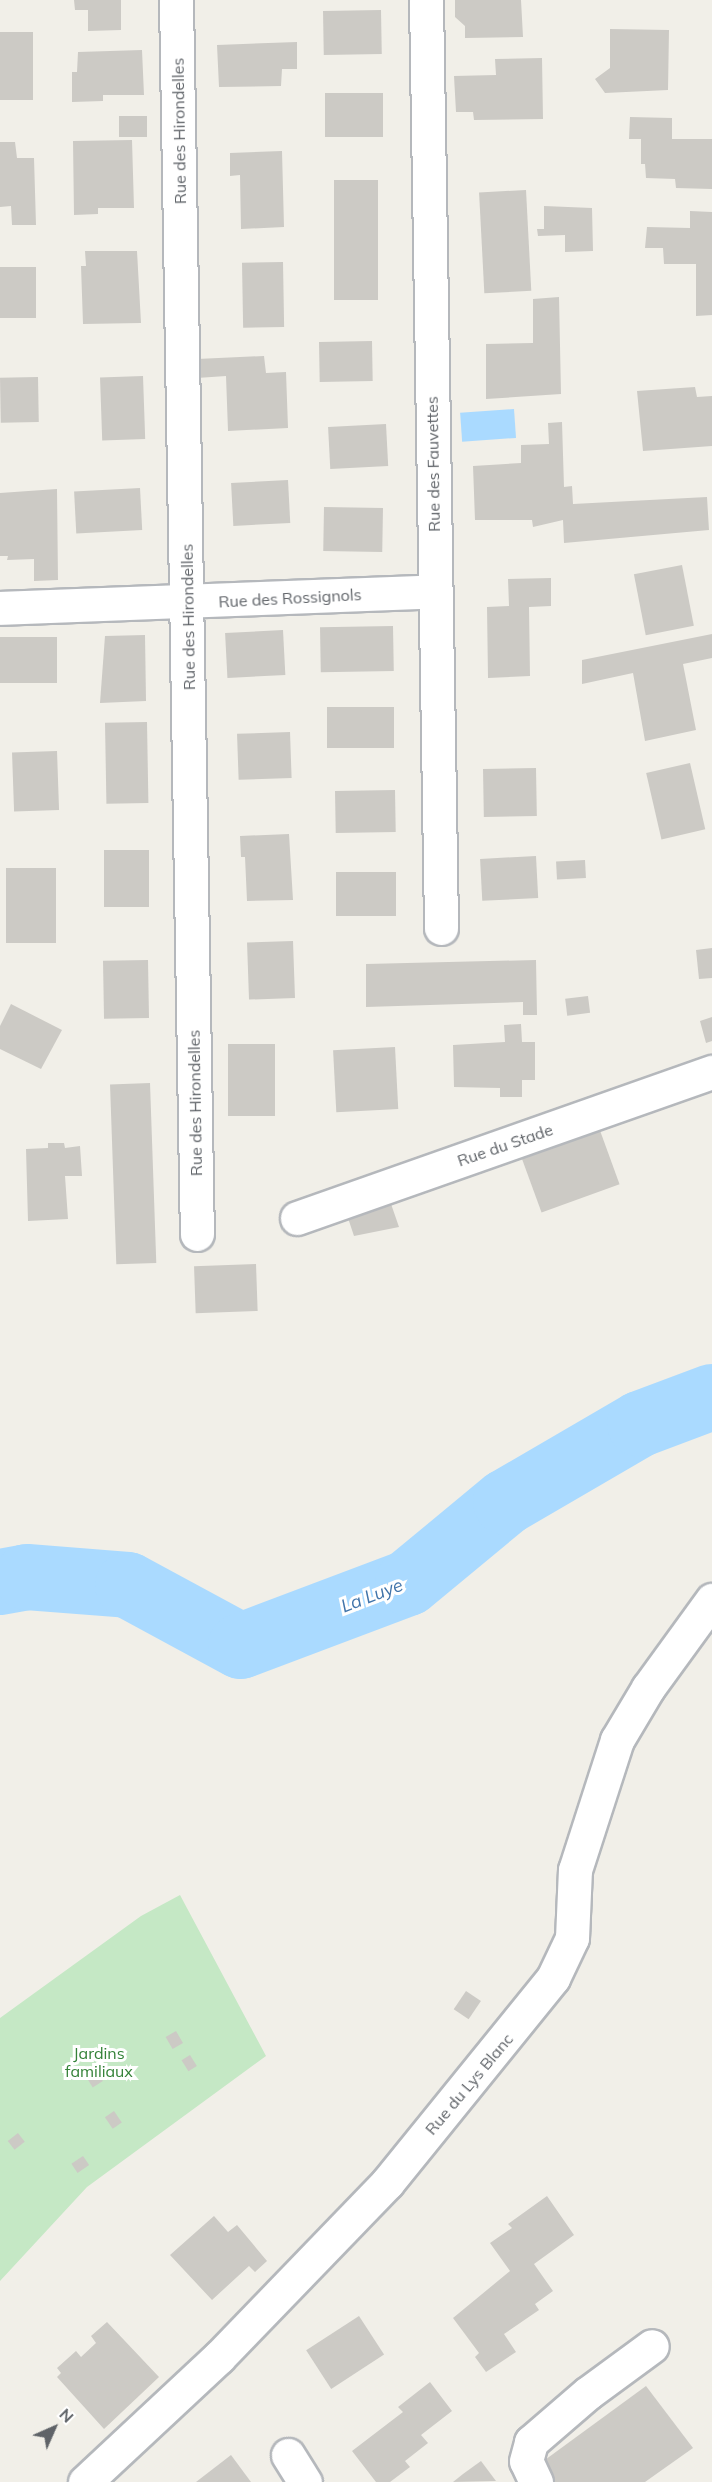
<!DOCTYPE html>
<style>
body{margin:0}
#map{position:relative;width:712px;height:2482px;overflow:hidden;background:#f1efe8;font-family:Mulish,sans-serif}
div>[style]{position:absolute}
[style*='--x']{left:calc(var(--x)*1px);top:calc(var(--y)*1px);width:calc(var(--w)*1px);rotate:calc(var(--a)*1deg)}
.green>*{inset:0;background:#c5e8c5}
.water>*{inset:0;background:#aadaff;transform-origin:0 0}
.river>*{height:66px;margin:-33px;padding:0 33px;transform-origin:33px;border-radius:33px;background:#aadaff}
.building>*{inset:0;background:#cccac5;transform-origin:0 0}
.roads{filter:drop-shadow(2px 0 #b5b8bc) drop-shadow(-2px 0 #b5b8bc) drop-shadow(0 2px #b5b8bc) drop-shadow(0 -2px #b5b8bc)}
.minor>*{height:33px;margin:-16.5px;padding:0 16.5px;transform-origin:16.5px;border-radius:16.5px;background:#fff}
span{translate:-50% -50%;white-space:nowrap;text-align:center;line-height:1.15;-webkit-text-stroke:6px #fff;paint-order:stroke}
.street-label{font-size:16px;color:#5f6368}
.park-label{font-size:16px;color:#348238}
.water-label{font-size:18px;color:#4174aa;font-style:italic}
.north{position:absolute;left:24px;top:2398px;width:60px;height:60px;-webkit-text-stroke:4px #fff;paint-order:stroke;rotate:45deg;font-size:16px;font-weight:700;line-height:24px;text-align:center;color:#5f6368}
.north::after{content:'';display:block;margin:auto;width:21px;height:27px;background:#5f6368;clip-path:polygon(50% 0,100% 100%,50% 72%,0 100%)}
</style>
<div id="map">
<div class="green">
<i style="clip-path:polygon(180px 1895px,266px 2056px,87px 2187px,0 2281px,0 2018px,141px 1916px)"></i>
</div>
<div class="water">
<i style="left:514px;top:409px;width:29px;height:54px;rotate:86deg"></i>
</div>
<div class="river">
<i style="--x:0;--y:1582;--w:27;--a:-10"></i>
<i style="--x:27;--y:1577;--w:101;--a:4.5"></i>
<i style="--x:128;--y:1585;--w:128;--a:28.4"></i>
<i style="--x:241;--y:1646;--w:178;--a:-20.7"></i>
<i style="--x:408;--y:1583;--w:127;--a:-39.6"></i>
<i style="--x:506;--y:1502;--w:155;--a:-30.2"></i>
<i style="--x:640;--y:1424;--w:77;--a:-20.6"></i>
</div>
<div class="building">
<i style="clip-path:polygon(74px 0,121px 0,121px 30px,88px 31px,88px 10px,75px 10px)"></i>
<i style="clip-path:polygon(455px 0,521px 0,523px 37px,465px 38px,465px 26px,455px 17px)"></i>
<i style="left:381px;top:10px;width:44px;height:58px;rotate:89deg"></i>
<i style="clip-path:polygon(610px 29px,669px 30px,668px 90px,605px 93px,595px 79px,610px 68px)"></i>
<i style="left:0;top:32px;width:33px;height:68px"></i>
<i style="clip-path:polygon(297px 42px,297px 69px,282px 69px,281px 86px,219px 87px,217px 45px)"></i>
<i style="clip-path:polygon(142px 50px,144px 95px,103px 95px,103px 101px,72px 102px,72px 72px,77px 72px,78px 52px)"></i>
<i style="clip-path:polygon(542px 58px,543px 119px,474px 120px,473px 112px,456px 112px,454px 76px,496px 75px,495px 59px)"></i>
<i style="left:325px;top:93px;width:58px;height:44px"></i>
<i style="left:119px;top:116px;width:28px;height:21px"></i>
<i style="clip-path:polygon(630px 117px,672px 118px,672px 139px,712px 139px,712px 189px,676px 188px,675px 179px,646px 178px,645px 164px,641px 164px,641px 139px,629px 139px)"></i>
<i style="clip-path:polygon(132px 140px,134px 208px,98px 208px,98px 214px,74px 215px,73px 141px)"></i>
<i style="clip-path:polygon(0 142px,15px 142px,17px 158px,34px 158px,36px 225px,12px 225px,11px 206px,0 207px)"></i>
<i style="clip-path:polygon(282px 151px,284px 227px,241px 229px,240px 175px,230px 176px,230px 153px)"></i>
<i style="left:378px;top:180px;width:120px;height:44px;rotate:90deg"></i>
<i style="left:526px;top:190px;width:101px;height:47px;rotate:87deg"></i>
<i style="clip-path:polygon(544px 206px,592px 208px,593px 251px,565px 252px,565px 235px,538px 236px,537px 229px,544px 229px)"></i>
<i style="clip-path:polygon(690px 211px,712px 212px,712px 315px,696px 316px,696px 264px,664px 264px,663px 248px,645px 248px,647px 227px,690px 228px)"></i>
<i style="clip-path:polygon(85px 251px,137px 251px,141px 323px,83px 324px,81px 266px,86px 266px)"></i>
<i style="left:283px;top:262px;width:65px;height:41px;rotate:89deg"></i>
<i style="left:0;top:267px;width:36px;height:51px"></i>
<i style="clip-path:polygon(559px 297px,561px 394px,486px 399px,486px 344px,533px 343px,533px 299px)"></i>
<i style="left:372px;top:341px;width:40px;height:53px;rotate:89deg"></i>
<i style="clip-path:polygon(264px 356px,266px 373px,286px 372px,288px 428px,228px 431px,226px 376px,197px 378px,197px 359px)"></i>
<i style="left:143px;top:376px;width:63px;height:43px;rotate:88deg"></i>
<i style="left:38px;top:377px;width:45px;height:38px;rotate:89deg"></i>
<i style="clip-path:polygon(695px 387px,697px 397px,712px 396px,712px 446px,643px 451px,637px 391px)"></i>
<i style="clip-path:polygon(562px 422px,564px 487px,572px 486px,573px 504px,707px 497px,709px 530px,564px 543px,563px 520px,533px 527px,532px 520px,475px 520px,473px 466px,521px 463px,521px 445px,549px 444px,548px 423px)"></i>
<i style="left:386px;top:424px;width:42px;height:58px;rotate:87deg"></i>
<i style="left:288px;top:480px;width:43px;height:57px;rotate:87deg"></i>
<i style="left:140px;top:488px;width:42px;height:66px;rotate:87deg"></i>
<i style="clip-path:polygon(57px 489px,58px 580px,34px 581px,34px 559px,7px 560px,8px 556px,0 556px,0 493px)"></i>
<i style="left:324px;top:507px;width:59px;height:44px;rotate:1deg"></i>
<i style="left:682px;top:565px;width:62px;height:49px;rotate:79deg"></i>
<i style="clip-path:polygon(551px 578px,551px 606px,529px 607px,530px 676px,488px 678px,487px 607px,509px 606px,508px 579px)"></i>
<i style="left:393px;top:626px;width:45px;height:73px;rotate:89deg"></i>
<i style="left:283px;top:630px;width:45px;height:58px;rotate:87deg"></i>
<i style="clip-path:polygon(712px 634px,712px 658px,683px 664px,696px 730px,645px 741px,633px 673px,582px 684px,582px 660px)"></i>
<i style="clip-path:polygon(145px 635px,146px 701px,100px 703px,105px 636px)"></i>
<i style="left:57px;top:637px;width:46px;height:57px;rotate:90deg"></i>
<i style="left:394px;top:707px;width:41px;height:67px;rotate:90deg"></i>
<i style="left:147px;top:722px;width:81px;height:42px;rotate:89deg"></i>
<i style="left:290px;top:732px;width:46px;height:53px;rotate:88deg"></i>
<i style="left:57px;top:751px;width:59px;height:45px;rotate:88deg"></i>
<i style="left:690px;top:763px;width:68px;height:45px;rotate:77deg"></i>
<i style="left:536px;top:768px;width:48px;height:53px;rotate:89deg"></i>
<i style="left:395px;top:790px;width:42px;height:60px;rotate:89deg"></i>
<i style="clip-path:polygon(289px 834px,293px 900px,247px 901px,245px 857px,241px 857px,240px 836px)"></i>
<i style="left:149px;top:850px;width:57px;height:45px;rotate:90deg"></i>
<i style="left:536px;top:856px;width:42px;height:56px;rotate:87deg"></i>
<i style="left:585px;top:860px;width:18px;height:29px;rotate:87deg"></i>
<i style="left:6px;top:868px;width:50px;height:75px"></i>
<i style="left:336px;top:872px;width:60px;height:44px"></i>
<i style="left:293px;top:941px;width:57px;height:46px;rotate:88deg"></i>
<i style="clip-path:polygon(712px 948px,712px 978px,699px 979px,696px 950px)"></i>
<i style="left:148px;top:960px;width:58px;height:45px;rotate:89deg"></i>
<i style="clip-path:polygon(536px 960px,537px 1015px,523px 1015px,523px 1002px,366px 1007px,366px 964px)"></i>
<i style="left:588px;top:996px;width:17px;height:23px;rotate:83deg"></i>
<i style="clip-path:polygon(11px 1004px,62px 1030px,41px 1069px,0 1049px,0 1026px)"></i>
<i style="clip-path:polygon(712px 1017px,712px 1041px,706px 1043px,700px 1021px)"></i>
<i style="clip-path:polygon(521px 1024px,522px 1042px,535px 1042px,535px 1080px,522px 1080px,522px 1097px,500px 1097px,500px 1088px,454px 1087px,453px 1045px,505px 1042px,504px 1025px)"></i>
<i style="left:228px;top:1044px;width:47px;height:72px"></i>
<i style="left:395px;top:1047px;width:62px;height:62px;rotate:87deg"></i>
<i style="left:150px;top:1083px;width:180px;height:40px;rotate:88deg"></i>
<i style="left:598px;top:1125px;width:63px;height:83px;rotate:70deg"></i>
<i style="clip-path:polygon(48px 1143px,64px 1143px,65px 1148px,80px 1146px,82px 1176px,65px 1176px,68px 1219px,28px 1221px,26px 1149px,48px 1148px)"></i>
<i style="clip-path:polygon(390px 1201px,399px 1227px,354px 1236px,347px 1215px)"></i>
<i style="left:256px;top:1264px;width:47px;height:62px;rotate:88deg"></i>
<i style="left:466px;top:1991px;width:18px;height:22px;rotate:34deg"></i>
<i style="left:176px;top:2031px;width:14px;height:12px;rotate:60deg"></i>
<i style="left:190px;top:2055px;width:13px;height:10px;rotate:58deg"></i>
<i style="left:96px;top:2070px;width:13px;height:12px;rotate:58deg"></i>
<i style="left:114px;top:2111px;width:14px;height:11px;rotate:56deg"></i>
<i style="left:18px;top:2133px;width:11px;height:13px;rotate:52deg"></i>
<i style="left:83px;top:2156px;width:11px;height:14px;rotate:56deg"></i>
<i style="clip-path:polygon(547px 2196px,574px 2235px,534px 2264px,553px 2291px,535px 2304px,539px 2310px,504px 2334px,516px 2352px,486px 2372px,475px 2357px,479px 2353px,453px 2318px,510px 2271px,490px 2243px,512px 2228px,508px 2224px)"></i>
<i style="clip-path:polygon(214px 2216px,228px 2232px,237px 2225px,267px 2261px,255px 2272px,249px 2266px,212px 2300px,170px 2255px)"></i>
<i style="left:359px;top:2316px;width:46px;height:63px;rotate:57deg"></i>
<i style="clip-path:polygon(107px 2322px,159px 2377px,104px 2429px,57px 2377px,61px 2373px,57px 2368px,76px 2351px,81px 2357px,96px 2343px,91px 2336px)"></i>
<i style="clip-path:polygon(430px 2382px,452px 2411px,421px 2435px,428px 2443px,405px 2461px,410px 2467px,390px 2482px,376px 2482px,352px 2451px,403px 2412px,398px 2407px)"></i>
<i style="clip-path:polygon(646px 2386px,693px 2448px,645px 2482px,551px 2482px,538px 2465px)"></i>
<i style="clip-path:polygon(231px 2455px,251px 2482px,196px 2482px)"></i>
<i style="clip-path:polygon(481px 2461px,496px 2481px,453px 2482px,463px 2474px)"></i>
</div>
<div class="roads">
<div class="minor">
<i style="--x:176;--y:0;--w:1234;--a:89.03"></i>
<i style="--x:426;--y:0;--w:928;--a:89.07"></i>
<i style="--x:0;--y:608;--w:435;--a:-2.2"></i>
<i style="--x:297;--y:1218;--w:440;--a:-19.4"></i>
<i style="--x:288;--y:2455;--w:32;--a:58"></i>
<i style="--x:85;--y:2482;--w:183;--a:-43"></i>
<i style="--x:219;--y:2357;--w:242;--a:-46"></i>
<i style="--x:387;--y:2183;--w:264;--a:-51"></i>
<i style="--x:553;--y:1978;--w:44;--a:-64.6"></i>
<i style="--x:572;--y:1938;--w:68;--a:-87.5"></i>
<i style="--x:575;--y:1870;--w:137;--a:-72.1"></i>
<i style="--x:617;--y:1740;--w:61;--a:-59.2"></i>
<i style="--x:648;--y:1688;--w:109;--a:-54"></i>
<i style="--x:536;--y:2482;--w:23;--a:-115"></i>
<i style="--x:526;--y:2461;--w:20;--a:-75"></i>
<i style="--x:531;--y:2442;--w:75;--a:-40.7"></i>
<i style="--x:588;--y:2393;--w:79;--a:-36.3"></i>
</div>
</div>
<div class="street-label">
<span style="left:179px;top:131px;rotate:-91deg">Rue des Hirondelles</span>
<span style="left:433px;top:464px;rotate:-91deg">Rue des Fauvettes</span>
<span style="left:290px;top:598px;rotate:-3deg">Rue des Rossignols</span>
<span style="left:188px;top:617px;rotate:-91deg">Rue des Hirondelles</span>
<span style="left:195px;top:1103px;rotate:-91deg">Rue des Hirondelles</span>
<span style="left:505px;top:1145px;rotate:-19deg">Rue du Stade</span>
<span style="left:469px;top:2084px;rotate:-50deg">Rue du Lys Blanc</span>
</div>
<div class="park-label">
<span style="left:99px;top:2062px">Jardins<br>familiaux</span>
</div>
<div class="water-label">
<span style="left:372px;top:1596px;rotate:-21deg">La Luye</span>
</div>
<div class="north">N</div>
</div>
